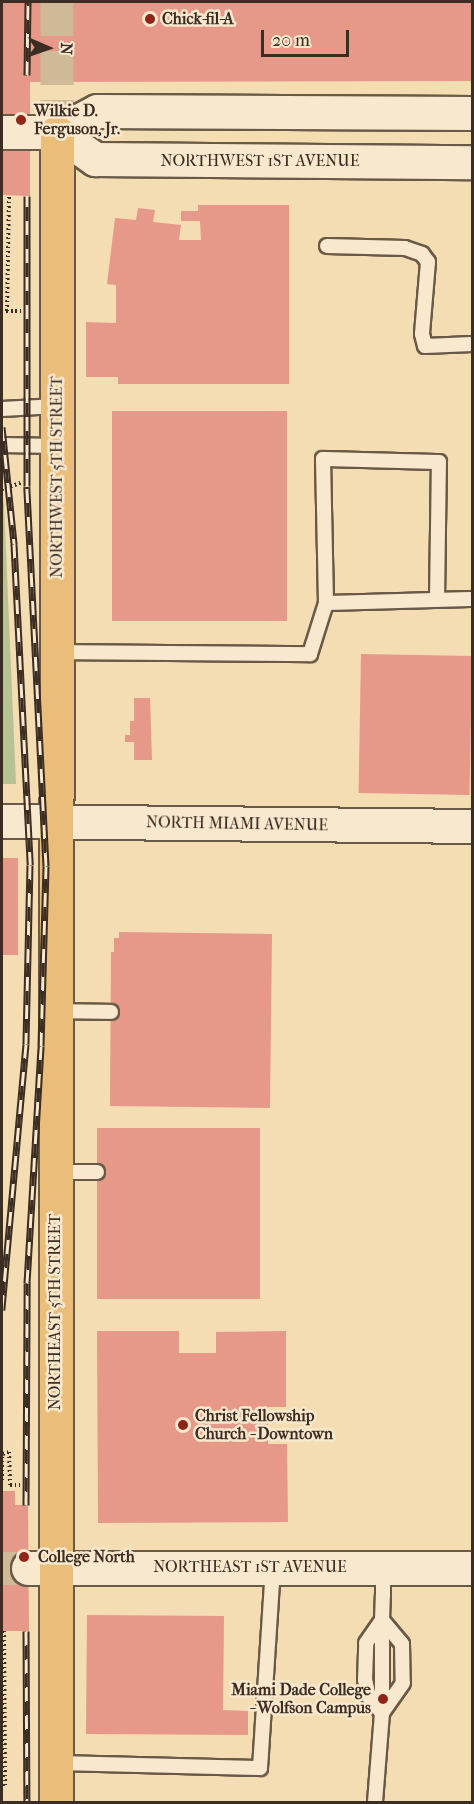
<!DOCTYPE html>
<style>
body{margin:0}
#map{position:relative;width:474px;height:1804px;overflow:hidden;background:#f4dcb3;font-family:"IM FELL French Canon",serif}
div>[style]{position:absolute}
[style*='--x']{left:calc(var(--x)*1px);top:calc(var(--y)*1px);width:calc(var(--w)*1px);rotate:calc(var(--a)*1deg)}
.green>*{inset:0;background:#b6c291}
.building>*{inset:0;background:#e69889;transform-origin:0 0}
.secondary-tunnel>*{height:33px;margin-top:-16.5px;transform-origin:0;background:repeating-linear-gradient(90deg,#cfb996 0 33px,transparent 0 49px)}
.primary-tunnel>*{height:33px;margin-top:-16.5px;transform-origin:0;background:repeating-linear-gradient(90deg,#cfb996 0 33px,transparent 0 49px)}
.path>*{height:4px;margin-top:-2px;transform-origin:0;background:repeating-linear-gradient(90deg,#3b2d22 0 1.5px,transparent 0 4.5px)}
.roads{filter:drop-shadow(2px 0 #695946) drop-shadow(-2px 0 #695946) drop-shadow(0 2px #695946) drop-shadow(0 -2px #695946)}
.lane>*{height:14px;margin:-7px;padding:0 7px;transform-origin:7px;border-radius:7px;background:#f8e8ce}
.secondary>*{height:33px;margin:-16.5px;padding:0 16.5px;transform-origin:16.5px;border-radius:16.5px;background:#f8e8ce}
.primary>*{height:33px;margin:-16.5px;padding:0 16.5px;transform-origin:16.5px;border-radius:16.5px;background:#eabe7a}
.rail>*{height:7px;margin-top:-3.5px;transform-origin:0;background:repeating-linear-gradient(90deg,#f8e8ce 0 14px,#3b2d22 0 28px);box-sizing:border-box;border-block:2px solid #3b2d22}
.dots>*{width:16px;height:16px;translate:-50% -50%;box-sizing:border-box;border:3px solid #f8e8ce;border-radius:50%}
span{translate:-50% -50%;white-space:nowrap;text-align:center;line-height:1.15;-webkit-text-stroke:5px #f8e8ce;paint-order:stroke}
.poi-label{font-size:16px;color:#3b2d22;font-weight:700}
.left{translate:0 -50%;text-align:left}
.right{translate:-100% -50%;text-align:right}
.street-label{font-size:16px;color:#3b2d22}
.frame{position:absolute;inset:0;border:3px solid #3b2d22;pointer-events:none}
.north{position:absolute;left:18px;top:18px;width:60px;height:60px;-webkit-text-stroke:4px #f8e8ce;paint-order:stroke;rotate:92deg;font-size:16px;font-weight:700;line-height:24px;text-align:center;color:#3b2d22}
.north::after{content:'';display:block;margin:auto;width:21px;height:27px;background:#3b2d22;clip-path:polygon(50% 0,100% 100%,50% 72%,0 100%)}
.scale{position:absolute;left:261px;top:30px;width:88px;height:27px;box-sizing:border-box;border:3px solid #3b2d22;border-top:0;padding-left:8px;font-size:18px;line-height:21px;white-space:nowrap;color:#3b2d22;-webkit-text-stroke:4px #f8e8ce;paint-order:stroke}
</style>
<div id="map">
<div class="green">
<i style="clip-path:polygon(2px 490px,4px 505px,16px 784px,2px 784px)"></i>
</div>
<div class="building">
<i style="clip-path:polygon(2px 2px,472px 2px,472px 81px,30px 82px,30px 196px,2px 195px)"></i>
<i style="clip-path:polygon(198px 205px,289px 205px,289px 384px,118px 384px,118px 377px,86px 377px,86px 322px,116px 323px,116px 285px,107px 284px,115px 218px,136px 220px,138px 208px,155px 210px,153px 222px,181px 225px,179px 240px,201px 240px,200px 221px,181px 221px,181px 211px,198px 211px)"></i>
<i style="left:112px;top:411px;width:175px;height:210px"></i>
<i style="left:361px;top:654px;width:111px;height:139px;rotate:1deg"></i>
<i style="clip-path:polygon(134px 698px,150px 698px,152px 760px,134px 760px,134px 742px,125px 742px,125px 735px,130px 735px,130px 721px,134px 721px)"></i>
<i style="left:2px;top:858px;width:16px;height:97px"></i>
<i style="clip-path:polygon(119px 932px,272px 934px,270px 1108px,110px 1106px,111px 952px,114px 952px,114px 938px,119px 938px)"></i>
<i style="left:97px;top:1128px;width:163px;height:171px"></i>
<i style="clip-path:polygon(97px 1331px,179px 1331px,179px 1353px,216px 1353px,216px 1332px,286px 1331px,286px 1407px,268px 1407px,268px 1444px,287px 1444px,288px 1522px,98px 1523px)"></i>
<i style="clip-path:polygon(3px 1491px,15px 1491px,15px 1505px,28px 1505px,29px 1631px,2px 1631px)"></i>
<i style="clip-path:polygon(87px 1615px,224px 1616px,223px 1710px,248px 1711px,248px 1735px,86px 1734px)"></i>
</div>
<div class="secondary-tunnel">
<i style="--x:2;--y:1568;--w:26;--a:0"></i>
</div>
<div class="primary-tunnel">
<i style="--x:57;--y:2;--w:130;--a:90"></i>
</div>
<div class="path">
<i style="--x:2;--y:311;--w:20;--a:0"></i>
<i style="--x:7;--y:311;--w:116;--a:-89"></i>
<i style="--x:2;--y:489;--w:20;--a:-18"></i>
<i style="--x:2;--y:1480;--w:22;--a:-90"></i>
<i style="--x:2;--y:1458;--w:4;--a:-76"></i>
<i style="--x:3;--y:1454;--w:6;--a:-18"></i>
<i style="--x:9;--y:1452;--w:33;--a:88"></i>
<i style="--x:10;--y:1485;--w:10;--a:0"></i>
<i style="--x:4;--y:1631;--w:155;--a:89.6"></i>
</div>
<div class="roads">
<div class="lane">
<i style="--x:327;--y:246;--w:78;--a:1.5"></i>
<i style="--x:405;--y:248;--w:18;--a:19"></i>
<i style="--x:422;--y:254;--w:10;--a:53"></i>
<i style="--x:428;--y:262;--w:72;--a:94.8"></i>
<i style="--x:422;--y:334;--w:12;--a:76"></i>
<i style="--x:425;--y:346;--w:47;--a:-2.4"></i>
<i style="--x:2;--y:409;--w:55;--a:-3.1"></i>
<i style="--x:2;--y:445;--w:54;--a:1.1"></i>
<i style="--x:437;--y:600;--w:138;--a:-89.2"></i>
<i style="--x:439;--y:462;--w:116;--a:-178.5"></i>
<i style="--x:323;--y:459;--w:144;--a:88.8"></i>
<i style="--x:326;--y:603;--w:146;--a:-1.6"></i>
<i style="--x:57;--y:652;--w:253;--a:0.5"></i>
<i style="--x:310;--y:654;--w:53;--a:-72.6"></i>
<i style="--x:56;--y:1011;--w:55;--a:1"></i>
<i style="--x:56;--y:1172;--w:41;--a:0"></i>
<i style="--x:382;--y:1620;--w:31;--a:50"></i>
<i style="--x:402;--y:1644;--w:39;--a:89"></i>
<i style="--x:403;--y:1683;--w:37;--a:125"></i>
<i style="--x:382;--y:1713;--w:93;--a:-90"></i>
<i style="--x:382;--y:1620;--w:25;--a:-88"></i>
<i style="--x:383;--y:1595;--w:28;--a:-90"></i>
<i style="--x:56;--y:1763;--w:204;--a:1.4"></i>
<i style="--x:260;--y:1768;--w:201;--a:-86.3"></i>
<i style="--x:375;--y:1802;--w:89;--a:-85.5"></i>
<i style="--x:382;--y:1713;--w:21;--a:-129"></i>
<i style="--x:369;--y:1697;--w:17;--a:-103"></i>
<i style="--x:365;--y:1680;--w:37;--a:-88"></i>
<i style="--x:366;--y:1643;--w:28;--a:-55"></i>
</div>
<div class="secondary">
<i style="--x:2;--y:132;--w:55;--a:0"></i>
<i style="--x:57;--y:132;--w:45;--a:-27.7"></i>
<i style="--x:97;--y:111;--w:375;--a:0.3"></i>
<i style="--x:57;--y:132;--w:47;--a:35.4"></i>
<i style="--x:95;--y:159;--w:377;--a:0.5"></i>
<i style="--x:2;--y:821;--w:470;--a:0.6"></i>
<i style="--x:28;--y:1568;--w:444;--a:0"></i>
</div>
<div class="primary">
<i style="--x:56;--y:1802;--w:1670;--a:-89.97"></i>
</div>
</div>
<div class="rail">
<i style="--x:27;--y:75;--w:73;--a:-89.2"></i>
<i style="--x:2;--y:427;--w:118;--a:84.1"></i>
<i style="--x:14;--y:544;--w:321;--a:87.1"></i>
<i style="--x:30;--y:865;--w:179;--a:91.3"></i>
<i style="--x:26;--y:1044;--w:267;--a:95.2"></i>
<i style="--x:26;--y:1505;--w:222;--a:-89.7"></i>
<i style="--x:27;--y:1283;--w:237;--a:-86.6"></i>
<i style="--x:41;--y:1046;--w:180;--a:-88.4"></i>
<i style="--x:46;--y:866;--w:380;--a:-92.9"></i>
<i style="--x:27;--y:486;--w:290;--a:-90"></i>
<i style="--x:26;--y:1631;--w:171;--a:89.7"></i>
</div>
<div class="dots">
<i style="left:150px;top:19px;background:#8f2418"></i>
<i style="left:21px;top:120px;background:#8f2418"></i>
<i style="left:183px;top:1425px;background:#8f2418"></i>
<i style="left:24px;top:1557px;background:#8f2418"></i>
<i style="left:383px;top:1699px;background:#8f2418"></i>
</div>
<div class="poi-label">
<span class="left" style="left:162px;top:19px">Chick-fil-A</span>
<span class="left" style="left:34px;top:120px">Wilkie D.<br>Ferguson, Jr.</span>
<span class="left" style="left:195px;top:1425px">Christ Fellowship<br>Church - Downtown</span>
<span class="left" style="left:38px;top:1557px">College North</span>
<span class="right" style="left:371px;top:1699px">Miami Dade College<br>- Wolfson Campus</span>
</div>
<div class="street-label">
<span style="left:260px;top:161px">NORTHWEST 1ST AVENUE</span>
<span style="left:57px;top:477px;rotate:-90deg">NORTHWEST 5TH STREET</span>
<span style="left:237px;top:824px;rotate:1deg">NORTH MIAMI AVENUE</span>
<span style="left:55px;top:1312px;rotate:-90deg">NORTHEAST 5TH STREET</span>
<span style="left:250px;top:1567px">NORTHEAST 1ST AVENUE</span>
</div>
<div class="frame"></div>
<div class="north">N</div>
<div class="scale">20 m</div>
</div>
